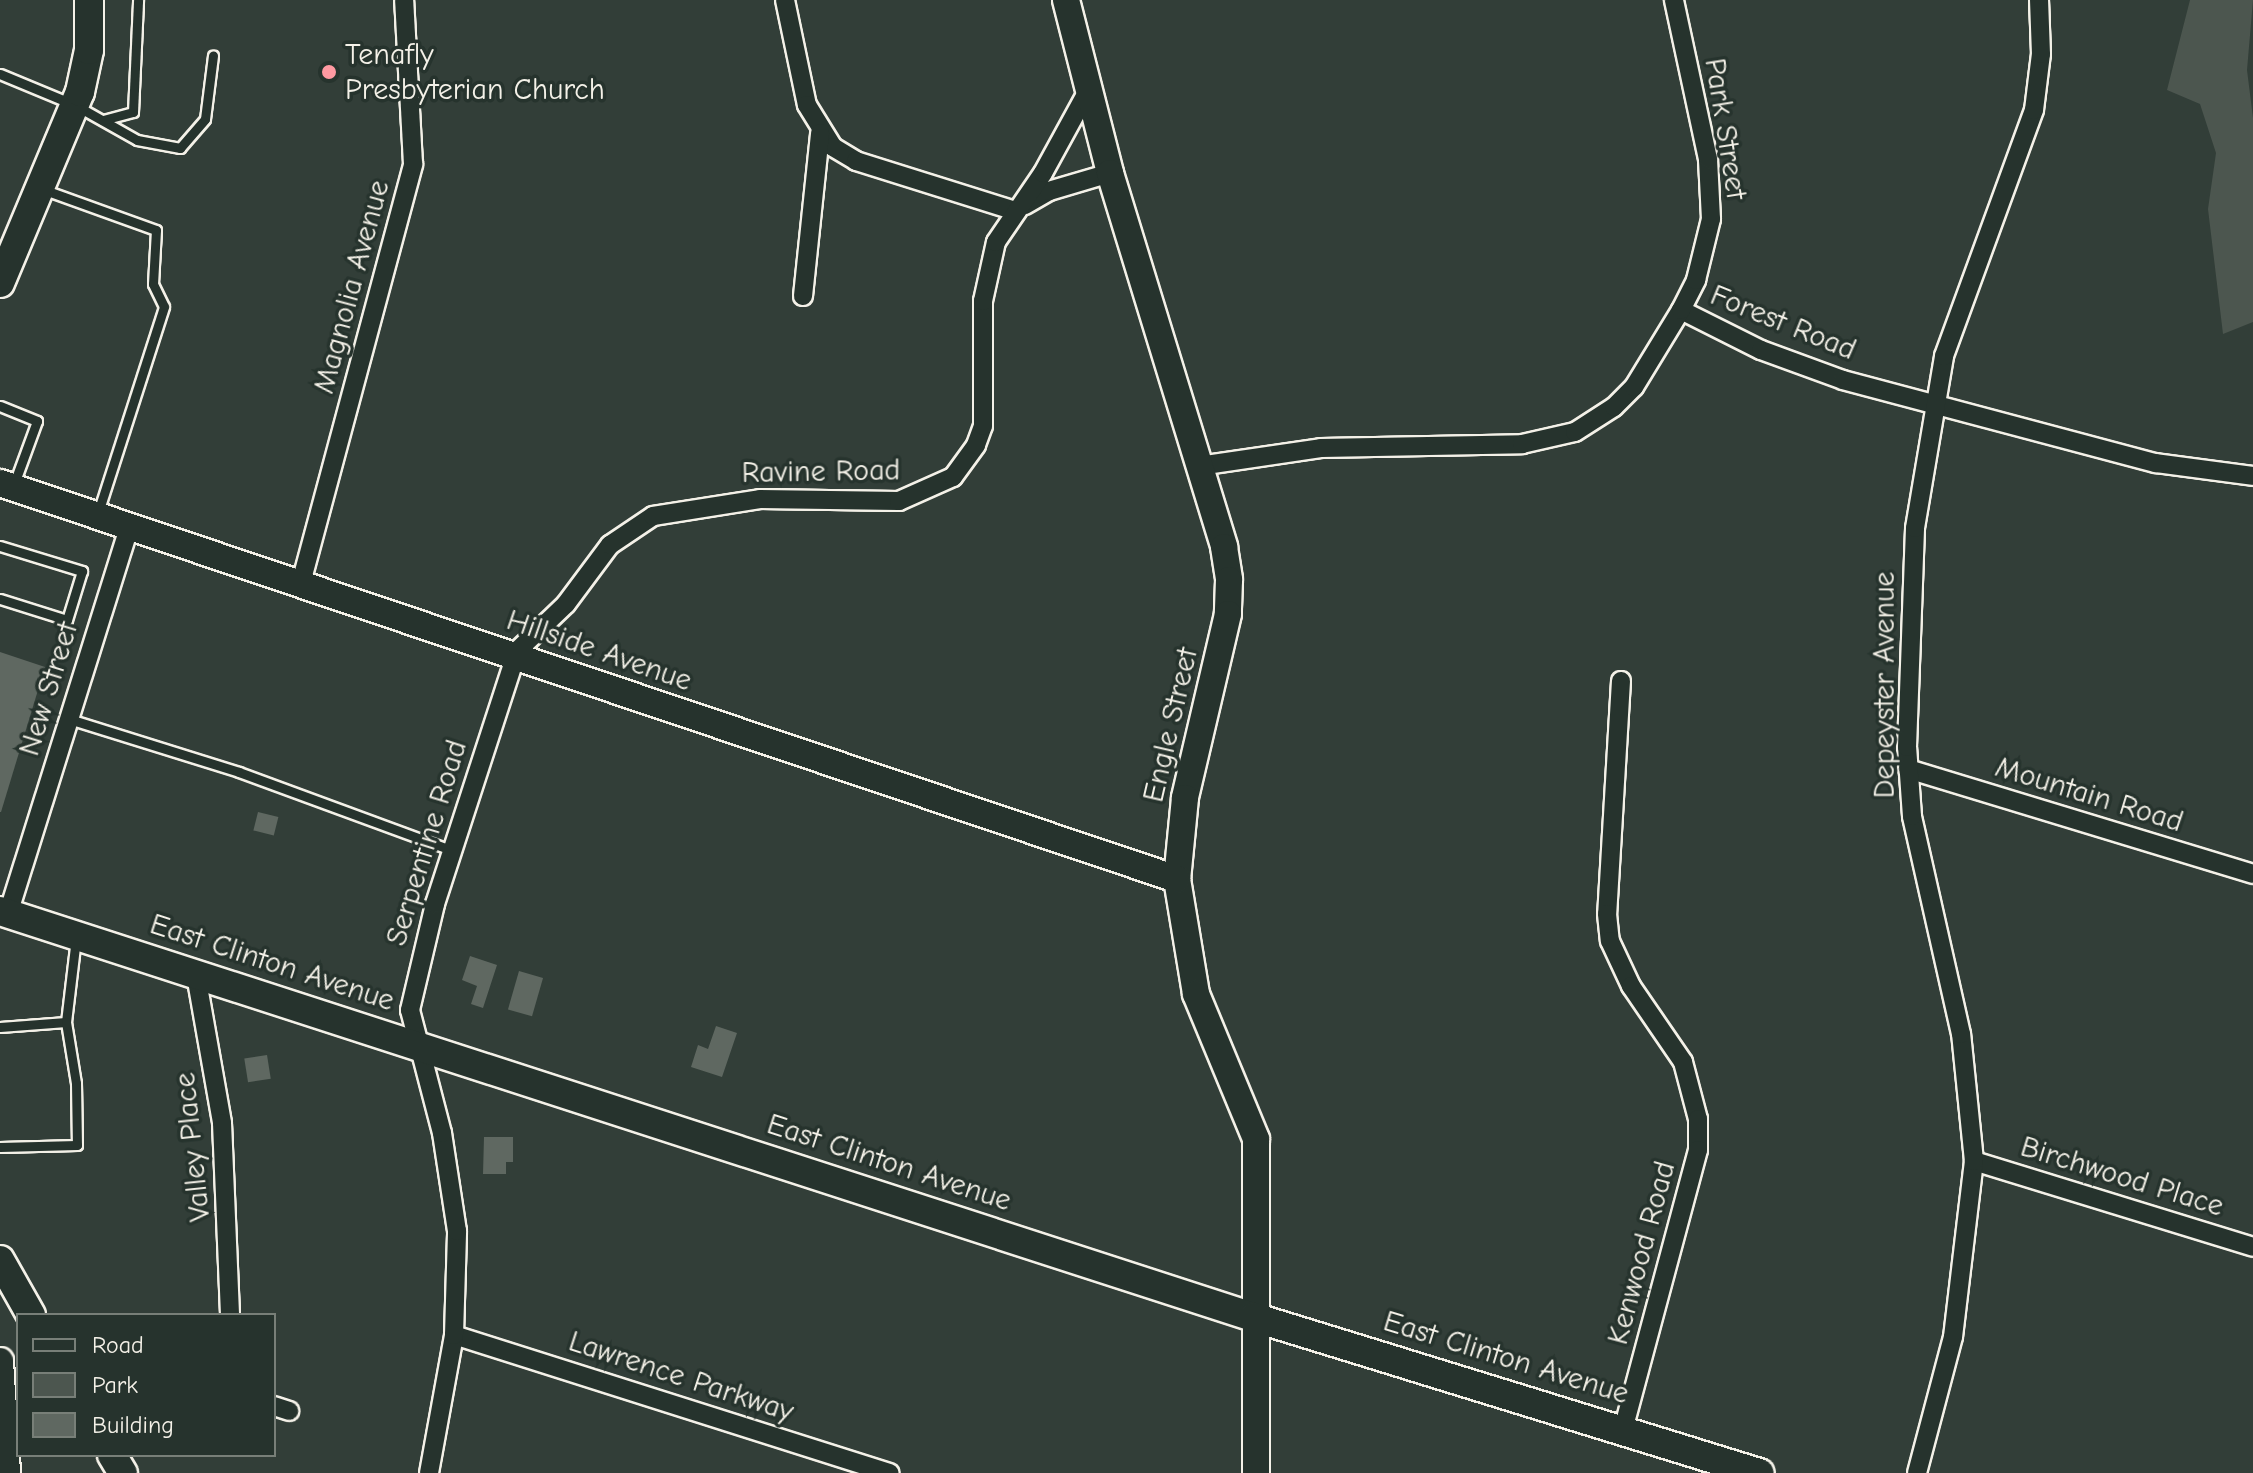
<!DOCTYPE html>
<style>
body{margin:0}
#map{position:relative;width:2253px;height:1473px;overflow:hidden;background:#323e38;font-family:"Comic Neue",sans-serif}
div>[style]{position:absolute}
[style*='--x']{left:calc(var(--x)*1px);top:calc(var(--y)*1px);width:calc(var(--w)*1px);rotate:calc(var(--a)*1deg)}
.green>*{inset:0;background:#4c564f}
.building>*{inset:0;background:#5f6861;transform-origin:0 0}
.roads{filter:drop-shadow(2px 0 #f4f1e8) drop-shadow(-2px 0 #f4f1e8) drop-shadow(0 2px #f4f1e8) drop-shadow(0 -2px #f4f1e8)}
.lane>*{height:9px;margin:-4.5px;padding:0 4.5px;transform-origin:4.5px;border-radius:4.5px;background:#26332d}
.street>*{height:18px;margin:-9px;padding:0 9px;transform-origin:9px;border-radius:9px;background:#26332d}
.secondary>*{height:26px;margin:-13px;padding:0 13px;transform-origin:13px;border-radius:13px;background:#26332d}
.primary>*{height:28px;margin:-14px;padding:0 14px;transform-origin:14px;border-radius:14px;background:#26332d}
.dots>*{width:22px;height:22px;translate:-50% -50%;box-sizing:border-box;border:4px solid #26332d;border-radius:50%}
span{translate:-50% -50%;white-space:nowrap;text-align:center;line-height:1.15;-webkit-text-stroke:7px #26332d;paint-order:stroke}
.poi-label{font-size:30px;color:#f4f1e8}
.left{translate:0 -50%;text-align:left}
.street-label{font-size:30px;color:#f4f1e8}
.legend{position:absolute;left:16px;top:1313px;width:260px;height:144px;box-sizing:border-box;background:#26332d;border:2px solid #787f78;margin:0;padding:10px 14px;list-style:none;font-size:24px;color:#f4f1e8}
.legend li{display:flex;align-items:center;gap:16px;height:40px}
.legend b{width:40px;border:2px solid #787f78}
</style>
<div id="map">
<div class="green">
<i style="clip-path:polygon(2190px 0,2253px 0,2247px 70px,2253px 118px,2253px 322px,2223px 334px,2208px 209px,2216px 153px,2200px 104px,2167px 90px)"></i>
</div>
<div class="building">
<i style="clip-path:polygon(0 652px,45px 667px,1px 812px,0 812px)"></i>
<i style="left:258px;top:812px;width:21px;height:19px;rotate:14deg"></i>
<i style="clip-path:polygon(470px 956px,497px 965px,483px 1008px,471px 1004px,477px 986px,462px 980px)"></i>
<i style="left:519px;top:971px;width:25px;height:40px;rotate:16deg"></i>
<i style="clip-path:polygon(716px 1026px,737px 1033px,722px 1077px,691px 1067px,698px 1045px,708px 1049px)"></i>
<i style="left:267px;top:1055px;width:24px;height:23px;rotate:81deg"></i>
<i style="clip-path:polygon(484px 1137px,513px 1137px,513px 1162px,506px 1162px,506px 1174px,483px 1174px)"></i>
</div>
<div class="roads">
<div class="lane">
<i style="--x:0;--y:74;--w:81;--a:22.5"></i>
<i style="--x:75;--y:105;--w:71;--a:29.4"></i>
<i style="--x:137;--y:140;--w:44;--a:10.5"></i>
<i style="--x:180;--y:148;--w:38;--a:-49"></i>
<i style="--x:205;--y:119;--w:64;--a:-82.8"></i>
<i style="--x:103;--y:120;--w:31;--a:-15"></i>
<i style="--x:133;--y:112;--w:112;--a:-87.4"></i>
<i style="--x:42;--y:189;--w:121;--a:19.8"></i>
<i style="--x:156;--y:230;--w:54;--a:93.2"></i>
<i style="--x:153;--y:284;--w:25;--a:64"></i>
<i style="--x:164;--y:307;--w:216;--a:107.8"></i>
<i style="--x:0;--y:406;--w:40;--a:22"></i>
<i style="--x:37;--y:421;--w:67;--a:110.1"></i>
<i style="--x:0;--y:546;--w:86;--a:17"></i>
<i style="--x:82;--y:571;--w:51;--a:107"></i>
<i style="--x:67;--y:620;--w:70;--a:-162.6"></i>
<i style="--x:69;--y:719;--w:178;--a:17.3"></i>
<i style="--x:239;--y:772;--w:229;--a:20.2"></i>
<i style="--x:66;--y:1022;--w:85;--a:-83.2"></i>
<i style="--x:0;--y:1027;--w:66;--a:-4.3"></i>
<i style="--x:66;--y:1022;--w:62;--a:80.7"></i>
<i style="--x:76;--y:1083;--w:62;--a:89.1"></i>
<i style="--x:77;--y:1145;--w:77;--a:178.5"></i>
</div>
<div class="street">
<i style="--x:785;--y:0;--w:107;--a:78.2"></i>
<i style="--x:807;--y:105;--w:49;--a:58.2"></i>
<i style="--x:833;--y:147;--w:27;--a:31"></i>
<i style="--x:856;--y:161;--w:168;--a:17.4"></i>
<i style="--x:1025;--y:205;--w:28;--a:-30"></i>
<i style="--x:1049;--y:191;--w:64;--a:-16.4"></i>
<i style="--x:803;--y:296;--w:164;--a:-84"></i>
<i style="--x:1681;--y:310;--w:89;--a:26.6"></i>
<i style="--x:1761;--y:350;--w:87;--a:20.1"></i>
<i style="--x:1843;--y:380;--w:324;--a:14.9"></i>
<i style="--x:2156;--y:463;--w:98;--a:7.6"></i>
<i style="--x:1199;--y:466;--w:123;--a:-8.4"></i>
<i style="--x:1321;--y:448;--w:201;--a:-1.1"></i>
<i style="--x:1522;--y:444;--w:54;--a:-12.8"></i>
<i style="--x:1575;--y:432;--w:46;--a:-32.7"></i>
<i style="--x:1614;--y:407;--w:28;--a:-45"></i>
<i style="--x:1634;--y:387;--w:90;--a:-58.6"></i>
<i style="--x:1681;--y:310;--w:34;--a:-63"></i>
<i style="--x:1696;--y:280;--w:63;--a:-76.2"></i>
<i style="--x:1711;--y:219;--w:60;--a:-92.9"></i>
<i style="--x:1708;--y:159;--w:163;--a:-102.1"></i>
<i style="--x:301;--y:583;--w:434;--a:-75"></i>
<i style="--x:413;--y:164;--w:164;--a:-93.1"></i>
<i style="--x:1621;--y:681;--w:233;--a:93.4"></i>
<i style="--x:1607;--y:914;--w:27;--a:84"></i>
<i style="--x:1610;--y:941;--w:50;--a:65"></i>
<i style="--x:1631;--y:986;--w:92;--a:55.6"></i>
<i style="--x:1683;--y:1062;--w:59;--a:75.3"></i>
<i style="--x:1698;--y:1119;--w:31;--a:90"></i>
<i style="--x:1698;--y:1150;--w:289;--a:105"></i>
<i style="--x:1908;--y:769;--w:361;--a:16.9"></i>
<i style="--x:8;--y:914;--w:405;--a:-72.6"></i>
<i style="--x:196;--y:975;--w:150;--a:80"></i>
<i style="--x:222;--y:1123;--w:192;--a:87.6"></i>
<i style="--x:1974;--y:1161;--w:292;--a:17.1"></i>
<i style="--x:454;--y:1335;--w:457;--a:17.6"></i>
<i style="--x:274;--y:1406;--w:16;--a:18"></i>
<i style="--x:429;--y:1473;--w:140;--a:-79.7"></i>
<i style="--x:454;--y:1335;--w:104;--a:-88.3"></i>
<i style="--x:457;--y:1231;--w:99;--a:-98.7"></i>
<i style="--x:442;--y:1133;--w:127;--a:-104.6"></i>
<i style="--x:410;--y:1010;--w:109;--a:-76.7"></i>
<i style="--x:435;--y:904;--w:266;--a:-72"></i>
<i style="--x:517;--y:651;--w:68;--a:-43.8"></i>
<i style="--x:566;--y:604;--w:74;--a:-53.3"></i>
<i style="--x:610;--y:545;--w:52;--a:-34"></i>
<i style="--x:653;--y:516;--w:108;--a:-9"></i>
<i style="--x:760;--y:499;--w:139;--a:0.8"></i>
<i style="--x:899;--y:501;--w:59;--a:-24"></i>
<i style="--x:953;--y:477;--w:39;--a:-54"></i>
<i style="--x:976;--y:445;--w:20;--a:-70"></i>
<i style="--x:983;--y:426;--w:125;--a:-90"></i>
<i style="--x:983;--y:301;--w:60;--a:-77.6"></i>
<i style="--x:996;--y:242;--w:83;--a:-55.7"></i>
<i style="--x:1043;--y:173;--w:96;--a:-61.3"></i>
<i style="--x:1917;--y:1473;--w:141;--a:-75.2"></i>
<i style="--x:1953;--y:1337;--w:177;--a:-83.2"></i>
<i style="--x:1974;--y:1161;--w:128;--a:-95.8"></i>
<i style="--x:1961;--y:1034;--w:223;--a:-102.7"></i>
<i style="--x:1912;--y:816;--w:69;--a:-94.1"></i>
<i style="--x:1907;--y:747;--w:219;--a:-87.9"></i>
<i style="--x:1915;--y:528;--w:174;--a:-80.4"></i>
<i style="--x:1944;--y:356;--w:262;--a:-69.9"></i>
<i style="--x:2034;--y:110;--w:56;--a:-82.9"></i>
<i style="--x:2041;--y:54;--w:54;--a:-92.1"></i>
</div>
<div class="secondary">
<i style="--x:1066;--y:0;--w:179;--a:75.7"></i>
<i style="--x:1110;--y:173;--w:391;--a:73"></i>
<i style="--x:1224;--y:547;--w:33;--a:81"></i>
<i style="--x:1229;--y:580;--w:34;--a:92"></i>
<i style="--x:1228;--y:614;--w:189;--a:103.2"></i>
<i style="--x:1185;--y:798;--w:81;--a:95.6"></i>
<i style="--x:1177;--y:879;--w:117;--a:80.6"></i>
<i style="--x:1196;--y:994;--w:157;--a:67.5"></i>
<i style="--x:1256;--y:1139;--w:334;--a:90"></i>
<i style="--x:0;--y:483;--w:1242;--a:18.6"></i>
<i style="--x:0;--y:1361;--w:112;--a:86.4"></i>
</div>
<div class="primary">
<i style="--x:0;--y:283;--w:207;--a:-67.3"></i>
<i style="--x:80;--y:92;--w:43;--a:-77.9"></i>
<i style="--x:89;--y:50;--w:50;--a:-90"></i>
<i style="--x:0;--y:911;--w:1317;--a:17.95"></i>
<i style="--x:1253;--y:1317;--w:530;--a:17.13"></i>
<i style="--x:0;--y:1260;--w:63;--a:60.6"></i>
<i style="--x:112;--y:1455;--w:21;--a:59"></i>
</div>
</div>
<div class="dots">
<i style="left:329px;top:72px;background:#ff9aa2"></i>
</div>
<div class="poi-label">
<span class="left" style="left:345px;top:72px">Tenafly<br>Presbyterian Church</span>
</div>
<div class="street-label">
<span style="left:1725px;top:129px;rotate:81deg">Park Street</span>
<span style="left:352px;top:287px;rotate:-75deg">Magnolia Avenue</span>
<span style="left:1783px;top:323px;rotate:22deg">Forest Road</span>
<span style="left:821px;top:472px;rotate:-1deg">Ravine Road</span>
<span style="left:599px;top:651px;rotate:19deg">Hillside Avenue</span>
<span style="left:1885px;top:685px;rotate:-90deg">Depeyster Avenue</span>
<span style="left:49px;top:689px;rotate:-73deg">New Street</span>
<span style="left:1171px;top:725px;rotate:-77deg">Engle Street</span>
<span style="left:2089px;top:795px;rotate:17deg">Mountain Road</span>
<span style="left:427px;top:843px;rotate:-73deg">Serpentine Road</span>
<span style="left:272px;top:963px;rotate:18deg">East Clinton Avenue</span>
<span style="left:193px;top:1147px;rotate:-96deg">Valley Place</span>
<span style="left:889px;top:1163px;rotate:18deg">East Clinton Avenue</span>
<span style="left:2122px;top:1177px;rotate:17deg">Birchwood Place</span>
<span style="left:1642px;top:1253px;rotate:-75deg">Kenwood Road</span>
<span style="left:1506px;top:1358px;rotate:17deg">East Clinton Avenue</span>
<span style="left:681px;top:1377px;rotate:18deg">Lawrence Parkway</span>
</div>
<ul class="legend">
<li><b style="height:10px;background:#26332d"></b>Road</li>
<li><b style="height:22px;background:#4c564f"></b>Park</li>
<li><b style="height:22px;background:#5f6861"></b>Building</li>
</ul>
</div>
